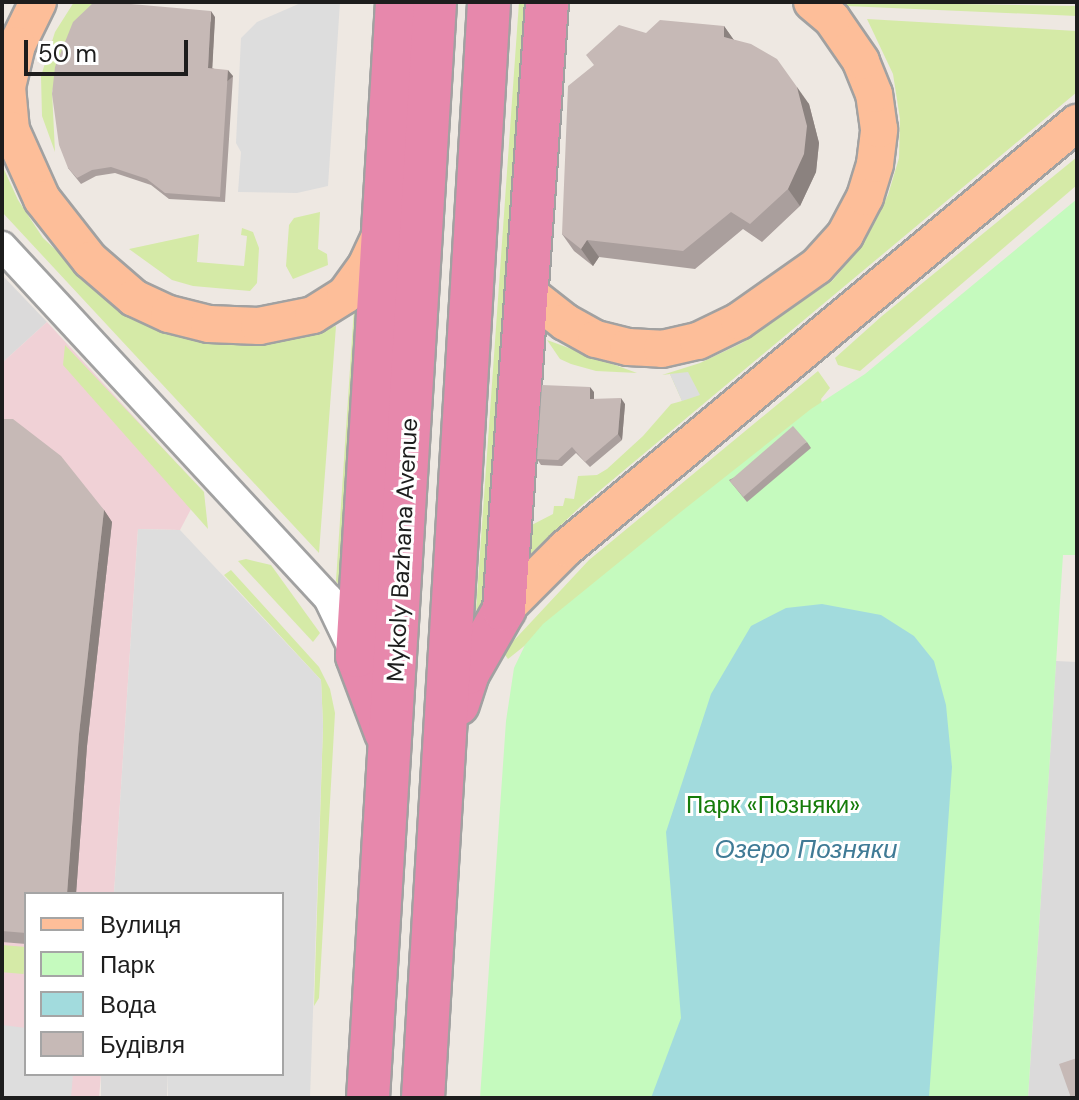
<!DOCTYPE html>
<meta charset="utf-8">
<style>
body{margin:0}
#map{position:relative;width:1079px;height:1100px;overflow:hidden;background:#eee8e2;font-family:"DM Sans",sans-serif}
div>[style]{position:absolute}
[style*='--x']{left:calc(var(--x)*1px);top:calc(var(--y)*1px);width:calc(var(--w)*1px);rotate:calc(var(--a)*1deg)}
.residential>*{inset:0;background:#dbdada;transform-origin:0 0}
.commercial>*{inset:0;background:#f0d1d6}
.grass>*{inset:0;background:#d5eaa7;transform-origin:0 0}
.park>*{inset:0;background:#c5fabe}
.parking>*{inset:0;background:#ddd}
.water>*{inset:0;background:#a2dbdd}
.roads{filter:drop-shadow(2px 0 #a1a1a1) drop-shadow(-2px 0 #a1a1a1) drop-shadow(0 2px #a1a1a1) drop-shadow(0 -2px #a1a1a1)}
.minor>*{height:28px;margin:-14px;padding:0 14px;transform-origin:14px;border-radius:14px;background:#fff}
.major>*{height:36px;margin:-18px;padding:0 18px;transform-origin:18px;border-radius:18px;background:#fdbe99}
.highway>*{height:42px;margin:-21px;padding:0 21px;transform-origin:21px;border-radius:21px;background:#e788ac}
.wall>*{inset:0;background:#aa9f9d}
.shaded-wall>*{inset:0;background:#8b827f;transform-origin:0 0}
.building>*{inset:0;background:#c6b9b6;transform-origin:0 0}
span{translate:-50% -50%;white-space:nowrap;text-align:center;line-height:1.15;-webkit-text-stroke:6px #fff;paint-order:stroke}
.street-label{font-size:24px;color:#1d1d1d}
.park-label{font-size:24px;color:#167c0a}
.water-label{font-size:26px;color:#407b96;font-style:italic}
.frame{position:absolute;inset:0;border:4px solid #1d1d1d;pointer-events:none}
.legend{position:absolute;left:24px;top:892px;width:260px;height:184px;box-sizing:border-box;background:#fff;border:2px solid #a5a5a5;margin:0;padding:10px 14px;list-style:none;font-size:24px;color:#1d1d1d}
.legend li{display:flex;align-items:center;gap:16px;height:40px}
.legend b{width:40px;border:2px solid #a5a5a5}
.scale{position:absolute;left:24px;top:40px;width:164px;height:36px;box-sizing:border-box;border:4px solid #1d1d1d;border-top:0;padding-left:10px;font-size:24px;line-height:28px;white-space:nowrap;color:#1d1d1d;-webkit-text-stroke:6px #fff;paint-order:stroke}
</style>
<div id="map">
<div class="residential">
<i style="clip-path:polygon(2px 275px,47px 322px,2px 363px)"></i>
<i style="clip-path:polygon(1056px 661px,1077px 662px,1077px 1098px,1028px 1098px)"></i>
<i style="left:101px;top:1074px;width:66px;height:24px"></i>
</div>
<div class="commercial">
<i style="clip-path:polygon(47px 322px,201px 490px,180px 530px,138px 529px,114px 894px,26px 894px,26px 1074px,101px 1074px,99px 1098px,2px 1098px,2px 363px)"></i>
</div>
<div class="grass">
<i style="clip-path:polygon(74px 2px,101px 2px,52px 91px,55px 152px,42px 116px,41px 76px,55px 32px)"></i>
<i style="clip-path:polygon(519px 2px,534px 2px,515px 271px,506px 281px,482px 606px,476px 610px)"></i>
<i style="clip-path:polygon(844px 2px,1077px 6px,1077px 16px,846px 6px)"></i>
<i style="clip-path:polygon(867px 19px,1077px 31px,1077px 92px,580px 507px,520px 564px,524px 529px,553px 514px,554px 506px,563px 506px,565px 498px,574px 499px,578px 476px,597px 475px,607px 469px,643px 436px,671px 404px,682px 401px,670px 374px,662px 375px,700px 363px,742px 343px,833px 280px,860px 248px,888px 195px,899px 158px,900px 119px,893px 74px)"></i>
<i style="clip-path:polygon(1077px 157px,1077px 185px,860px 371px,838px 365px,835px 358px,882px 316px)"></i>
<i style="clip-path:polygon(2px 165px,18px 200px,43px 238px,117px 307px,201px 339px,236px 345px,258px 346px,336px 326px,319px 553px,2px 212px)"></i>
<i style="clip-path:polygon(320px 212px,318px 249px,327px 254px,328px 265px,293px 279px,286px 266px,289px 225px,294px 218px)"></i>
<i style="clip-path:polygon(242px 228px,253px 232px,259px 248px,257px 283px,250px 291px,193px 286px,172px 280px,129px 249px,199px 234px,197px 262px,244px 266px,247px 236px,241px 235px)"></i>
<i style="clip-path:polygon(364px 304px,343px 591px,336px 581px,354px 308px)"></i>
<i style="clip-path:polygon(547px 340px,637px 373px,596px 371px,571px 364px,560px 359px)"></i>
<i style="clip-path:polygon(65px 345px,204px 492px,208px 529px,63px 365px)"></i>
<i style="clip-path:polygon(818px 371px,830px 388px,821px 399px,823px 407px,508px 659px,503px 652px,589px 560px)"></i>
<i style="clip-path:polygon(246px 559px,271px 565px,320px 633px,313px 642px,238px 561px)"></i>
<i style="clip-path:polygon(231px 570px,319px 667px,330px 689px,335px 713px,319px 998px,314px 1006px,323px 726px,321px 680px,224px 575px)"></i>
<i style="left:2px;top:945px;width:24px;height:27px;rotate:5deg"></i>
</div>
<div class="park">
<i style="clip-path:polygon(1077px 199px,1077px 555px,1063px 555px,1028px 1098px,480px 1098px,506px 721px,514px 668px,525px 645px,543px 624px,682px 511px,811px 409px,865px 374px)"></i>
</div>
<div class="parking">
<i style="clip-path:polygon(303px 2px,340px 2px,328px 186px,297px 193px,238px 192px,241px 152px,236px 143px,241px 38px,257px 22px)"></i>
<i style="clip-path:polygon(688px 372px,700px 395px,682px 401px,670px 374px)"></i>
<i style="clip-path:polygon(138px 529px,180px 530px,321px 680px,323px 726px,310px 1098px,168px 1098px,167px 1074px,282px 1074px,282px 894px,114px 894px)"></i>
<i style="clip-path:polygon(2px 1025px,26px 1028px,26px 1074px,73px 1074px,71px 1098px,2px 1098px)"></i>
</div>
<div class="water">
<i style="clip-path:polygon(822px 604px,881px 615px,914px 636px,934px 661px,946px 705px,952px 767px,929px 1098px,651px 1098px,681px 1018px,666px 832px,711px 694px,751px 626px,786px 608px)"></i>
</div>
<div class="roads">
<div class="minor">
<i style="--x:2;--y:246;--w:480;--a:47.2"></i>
<i style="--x:328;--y:598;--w:60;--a:64.3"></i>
</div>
<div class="major">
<i style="--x:38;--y:2;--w:48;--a:116"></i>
<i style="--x:17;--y:45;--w:43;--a:103.4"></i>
<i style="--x:7;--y:87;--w:43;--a:84.7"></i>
<i style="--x:11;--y:130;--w:76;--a:65.8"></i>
<i style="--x:42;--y:199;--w:78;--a:51.8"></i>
<i style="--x:90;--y:260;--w:58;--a:40.8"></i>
<i style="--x:134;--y:298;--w:38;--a:25"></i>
<i style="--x:169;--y:314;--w:41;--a:14"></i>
<i style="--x:209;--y:324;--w:50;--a:2.3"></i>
<i style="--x:259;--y:326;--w:55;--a:-11.5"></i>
<i style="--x:313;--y:315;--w:38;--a:-32"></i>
<i style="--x:345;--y:295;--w:36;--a:-54"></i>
<i style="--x:366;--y:266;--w:35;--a:-65"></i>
<i style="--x:528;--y:293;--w:47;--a:38.1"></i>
<i style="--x:565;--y:322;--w:35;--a:29"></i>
<i style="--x:596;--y:339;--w:33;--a:14"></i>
<i style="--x:628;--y:347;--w:34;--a:3"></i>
<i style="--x:662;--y:349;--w:37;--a:-13"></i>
<i style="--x:698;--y:341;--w:46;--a:-26"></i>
<i style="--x:739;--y:321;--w:95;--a:-35.2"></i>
<i style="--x:817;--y:266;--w:42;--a:-47.9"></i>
<i style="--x:845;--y:235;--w:43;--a:-62.2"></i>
<i style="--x:865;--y:197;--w:34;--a:-73"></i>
<i style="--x:875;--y:164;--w:35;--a:-83"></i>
<i style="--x:879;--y:129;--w:35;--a:-98"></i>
<i style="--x:874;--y:94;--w:35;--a:-112"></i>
<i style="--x:861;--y:61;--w:51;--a:-124.6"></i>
<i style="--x:832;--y:19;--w:26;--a:-140"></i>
<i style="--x:504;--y:610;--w:88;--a:-45"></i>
<i style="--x:566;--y:548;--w:665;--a:-39.75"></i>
</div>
<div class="highway">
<i style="--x:458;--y:704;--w:33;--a:-72"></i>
<i style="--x:468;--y:673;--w:73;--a:-60.3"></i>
<i style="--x:504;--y:610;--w:610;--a:-85.95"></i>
<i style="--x:386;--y:733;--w:82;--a:-110.6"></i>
<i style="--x:357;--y:656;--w:655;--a:-86.5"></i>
<i style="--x:368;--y:1098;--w:1098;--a:-86.5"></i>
<i style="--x:423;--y:1098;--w:1098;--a:-86.55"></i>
</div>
</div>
<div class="wall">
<i style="clip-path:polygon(215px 17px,212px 68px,233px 76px,225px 202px,169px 199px,151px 185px,115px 173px,96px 176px,81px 184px,68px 168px)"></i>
<i style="clip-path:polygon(724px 26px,733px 39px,809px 104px,819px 143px,816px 172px,800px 206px,762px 242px,743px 229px,695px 269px,599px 257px,593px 266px,574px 251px,562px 234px)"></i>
<i style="clip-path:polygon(594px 392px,594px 399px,625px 404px,622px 440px,590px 467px,576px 453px,562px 466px,541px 465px,537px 459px)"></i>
<i style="clip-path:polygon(2px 419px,104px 510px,112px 522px,87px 746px,76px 894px,26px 894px,26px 944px,2px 942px)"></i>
<i style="clip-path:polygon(807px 442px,811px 448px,747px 502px,729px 480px)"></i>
</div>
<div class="shaded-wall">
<i style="clip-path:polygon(211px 11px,215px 17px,212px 74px,208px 68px)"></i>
<i style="clip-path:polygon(724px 26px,736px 43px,724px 37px)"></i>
<i style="left:228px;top:70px;width:8px;height:127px;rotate:50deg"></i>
<i style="clip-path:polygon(797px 87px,809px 104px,819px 143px,816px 172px,800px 206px,788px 189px)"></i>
<i style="clip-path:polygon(587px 240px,599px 257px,593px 266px,581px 249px)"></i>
<i style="clip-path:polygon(590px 387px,594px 392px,594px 405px,590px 399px)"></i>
<i style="clip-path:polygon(621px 398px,625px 404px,622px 440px,618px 434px)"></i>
<i style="clip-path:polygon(104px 510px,112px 522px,87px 746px,76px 894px,67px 894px,79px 734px)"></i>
</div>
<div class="building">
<i style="clip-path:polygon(94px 2px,108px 2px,211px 11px,208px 68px,228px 70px,220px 197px,165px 193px,147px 179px,111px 167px,92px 170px,77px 178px,68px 168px,59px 145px,52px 94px,55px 67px,73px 22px)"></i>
<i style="clip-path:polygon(660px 20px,724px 26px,724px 37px,751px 44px,777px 59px,797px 87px,807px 126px,804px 154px,788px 189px,750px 224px,731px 212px,683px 251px,587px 240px,581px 249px,562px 234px,568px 86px,594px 65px,586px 55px,619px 25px,646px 33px)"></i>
<i style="clip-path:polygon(542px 385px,590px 387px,590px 399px,621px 398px,618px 434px,585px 462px,572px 447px,558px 460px,537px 459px)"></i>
<i style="clip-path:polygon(2px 419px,13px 419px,61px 456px,104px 510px,79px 734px,67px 894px,26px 894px,26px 933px,2px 931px)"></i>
<i style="left:793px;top:426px;width:21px;height:84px;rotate:49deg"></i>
<i style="clip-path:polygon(1077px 1058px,1077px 1098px,1069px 1098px,1070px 1095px,1059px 1064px)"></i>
</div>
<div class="street-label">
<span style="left:402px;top:550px;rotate:-87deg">Mykoly Bazhana Avenue</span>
</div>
<div class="park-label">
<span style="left:773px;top:805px">Парк «Позняки»</span>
</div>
<div class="water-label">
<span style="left:806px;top:850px">Озеро Позняки</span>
</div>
<div class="frame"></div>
<ul class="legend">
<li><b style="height:10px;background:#fdbe99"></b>Вулиця</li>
<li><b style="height:22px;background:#c5fabe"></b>Парк</li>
<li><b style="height:22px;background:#a2dbdd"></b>Вода</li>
<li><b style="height:22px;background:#c6b9b6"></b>Будівля</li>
</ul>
<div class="scale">50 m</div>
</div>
